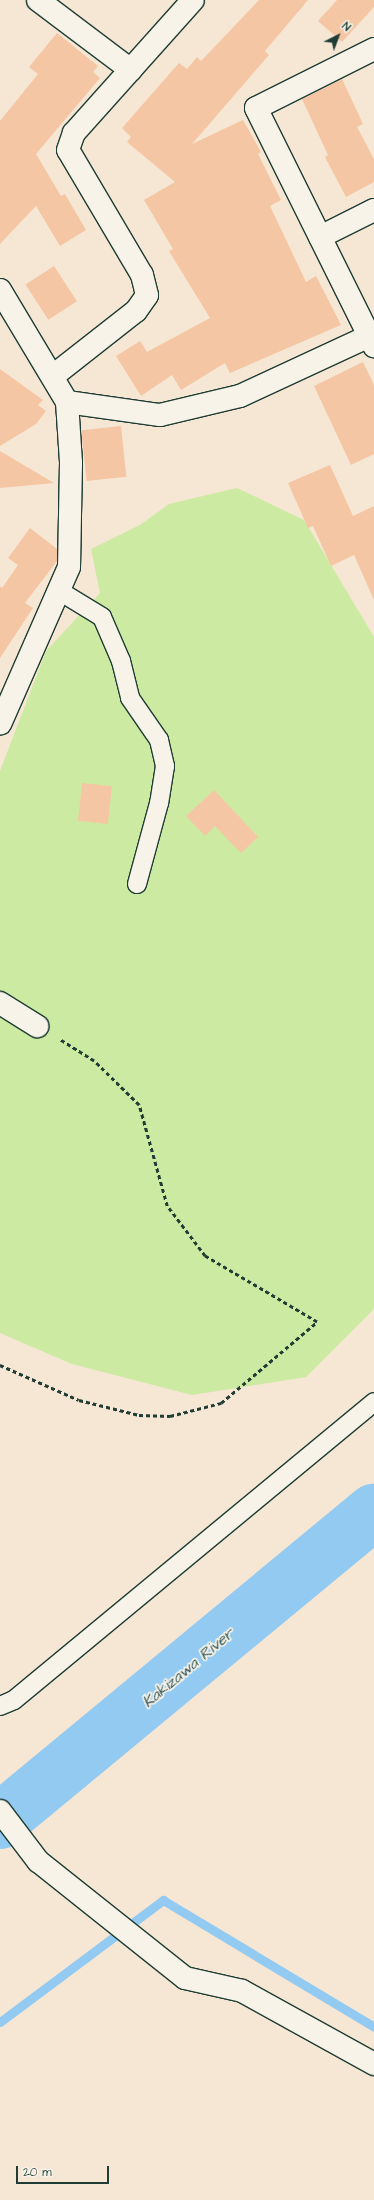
<!DOCTYPE html>
<style>
body{margin:0}
#map{position:relative;width:374px;height:2200px;overflow:hidden;background:#f6e6d4;font-family:"Architects Daughter",sans-serif}
div>[style]{position:absolute}
[style*='--x']{left:calc(var(--x)*1px);top:calc(var(--y)*1px);width:calc(var(--w)*1px);rotate:calc(var(--a)*1deg)}
.green>*{inset:0;background:#cceaa1}
.stream>*{height:9px;margin:-4.5px;padding:0 4.5px;transform-origin:4.5px;border-radius:4.5px;background:#92caf1}
.river>*{height:56px;margin:-28px;padding:0 28px;transform-origin:28px;border-radius:28px;background:#92caf1}
.building>*{inset:0;background:#f5c6a4;transform-origin:0 0}
.path>*{height:2.5px;margin-top:-1.25px;transform-origin:0;background:repeating-linear-gradient(90deg,#1f3d34 0 4px,transparent 0 7px)}
.roads{filter:drop-shadow(1px 0 #1f3d34) drop-shadow(-1px 0 #1f3d34) drop-shadow(0 1px #1f3d34) drop-shadow(0 -1px #1f3d34)}
.service>*{height:18px;margin:-9px;padding:0 9px;transform-origin:9px;border-radius:9px;background:#f7f3e8}
.minor>*{height:22px;margin:-11px;padding:0 11px;transform-origin:11px;border-radius:11px;background:#f7f3e8}
span{translate:-50% -50%;white-space:nowrap;text-align:center;line-height:1.15;-webkit-text-stroke:3.5px #f7f3e8;paint-order:stroke}
.water-label{font-size:16px;color:#36595a;font-style:italic}
.north{position:absolute;left:318px;top:16px;width:40px;height:40px;-webkit-text-stroke:3px #f7f3e8;paint-order:stroke;rotate:42deg;font-size:11px;font-weight:700;line-height:16px;text-align:center;color:#1f3d34}
.north::after{content:'';display:block;margin:auto;width:14px;height:18px;background:#1f3d34;clip-path:polygon(50% 0,100% 100%,50% 72%,0 100%)}
.scale{position:absolute;left:16px;top:2166px;width:93px;height:18px;box-sizing:border-box;border:2px solid #1f3d34;border-top:0;padding-left:5px;font-size:12px;line-height:14px;white-space:nowrap;color:#1f3d34;-webkit-text-stroke:3px #f7f3e8;paint-order:stroke}
</style>
<div id="map">
<div class="green">
<i style="clip-path:polygon(237px 488px,304px 520px,374px 637px,374px 1309px,306px 1377px,192px 1395px,72px 1364px,0 1333px,0 771px,46px 651px,100px 593px,91px 549px,140px 525px,169px 504px)"></i>
</div>
<div class="stream">
<i style="--x:0;--y:2022;--w:204;--a:-36.8"></i>
<i style="--x:163;--y:1900;--w:246;--a:31"></i>
</div>
<div class="river">
<i style="--x:0;--y:1821;--w:485;--a:-39.6"></i>
</div>
<div class="building">
<i style="clip-path:polygon(259px 0,308px 0,265px 51px,269px 55px,192px 144px,243px 120px,261px 152px,258px 154px,281px 200px,270px 206px,306px 282px,316px 276px,341px 325px,230px 373px,225px 363px,181px 390px,172px 375px,141px 396px,116px 356px,140px 341px,147px 352px,210px 318px,169px 251px,173px 249px,144px 200px,175px 182px,127px 142px,131px 137px,122px 128px,179px 63px,187px 69px,197px 57px,201px 61px)"></i>
<i style="clip-path:polygon(337px 0,374px 0,374px 7px,342px 42px,318px 21px)"></i>
<i style="clip-path:polygon(57px 33px,98px 66px,93px 72px,100px 78px,36px 154px,61px 196px,65px 194px,86px 230px,60px 246px,36px 206px,0 244px,0 121px,38px 74px,29px 67px)"></i>
<i style="clip-path:polygon(342px 79px,363px 124px,357px 127px,374px 159px,374px 182px,346px 197px,325px 157px,328px 155px,302px 99px)"></i>
<i style="left:54px;top:266px;width:42px;height:34px;rotate:57deg"></i>
<i style="clip-path:polygon(363px 362px,374px 385px,374px 454px,351px 465px,314px 386px)"></i>
<i style="clip-path:polygon(0 369px,43px 400px,38px 405px,46px 411px,36px 424px,0 446px)"></i>
<i style="left:121px;top:426px;width:51px;height:40px;rotate:84deg"></i>
<i style="clip-path:polygon(0 451px,54px 483px,0 488px)"></i>
<i style="clip-path:polygon(330px 465px,353px 516px,374px 506px,374px 600px,354px 555px,331px 566px,313px 526px,308px 528px,288px 483px)"></i>
<i style="clip-path:polygon(30px 528px,57px 549px,57px 561px,25px 603px,33px 608px,0 658px,0 586px,2px 588px,18px 565px,8px 558px)"></i>
<i style="left:82px;top:783px;width:30px;height:38px;rotate:6deg"></i>
<i style="clip-path:polygon(214px 790px,258px 837px,241px 853px,215px 826px,205px 836px,186px 816px)"></i>
</div>
<div class="path">
<i style="--x:0;--y:1365;--w:86;--a:23.9"></i>
<i style="--x:79;--y:1400;--w:62;--a:14"></i>
<i style="--x:139;--y:1415;--w:31;--a:2"></i>
<i style="--x:170;--y:1416;--w:53;--a:-14.3"></i>
<i style="--x:221;--y:1403;--w:126;--a:-40.2"></i>
<i style="--x:317;--y:1322;--w:130;--a:-149.5"></i>
<i style="--x:205;--y:1256;--w:63;--a:-127.2"></i>
<i style="--x:167;--y:1206;--w:105;--a:-105.5"></i>
<i style="--x:139;--y:1105;--w:63;--a:-135.6"></i>
<i style="--x:94;--y:1061;--w:40;--a:-148"></i>
</div>
<div class="roads">
<div class="service">
<i style="--x:61;--y:592;--w:48;--a:31.4"></i>
<i style="--x:102;--y:617;--w:48;--a:66.6"></i>
<i style="--x:121;--y:661;--w:38;--a:76"></i>
<i style="--x:130;--y:698;--w:51;--a:55.4"></i>
<i style="--x:159;--y:740;--w:27;--a:77"></i>
<i style="--x:165;--y:766;--w:37;--a:99"></i>
<i style="--x:159;--y:803;--w:84;--a:105.2"></i>
<i style="--x:0;--y:1706;--w:15;--a:-23"></i>
<i style="--x:14;--y:1700;--w:467;--a:-39.6"></i>
</div>
<div class="minor">
<i style="--x:38;--y:0;--w:116;--a:37"></i>
<i style="--x:374;--y:49;--w:132;--a:153.4"></i>
<i style="--x:256;--y:108;--w:266;--a:63.6"></i>
<i style="--x:320;--y:237;--w:60;--a:-26.6"></i>
<i style="--x:0;--y:290;--w:131;--a:59.1"></i>
<i style="--x:67;--y:402;--w:61;--a:86.2"></i>
<i style="--x:71;--y:463;--w:104;--a:91.1"></i>
<i style="--x:69;--y:567;--w:171;--a:113.7"></i>
<i style="--x:53;--y:376;--w:105;--a:-38.1"></i>
<i style="--x:136;--y:311;--w:19;--a:-55"></i>
<i style="--x:147;--y:295;--w:21;--a:-104"></i>
<i style="--x:142;--y:275;--w:145;--a:-120.6"></i>
<i style="--x:68;--y:150;--w:18;--a:-71"></i>
<i style="--x:74;--y:133;--w:178;--a:-48.2"></i>
<i style="--x:67;--y:402;--w:94;--a:8"></i>
<i style="--x:160;--y:415;--w:82;--a:-13.4"></i>
<i style="--x:240;--y:396;--w:142;--a:-24.9"></i>
<i style="--x:0;--y:1003;--w:44;--a:31.9"></i>
<i style="--x:0;--y:1811;--w:63;--a:52.8"></i>
<i style="--x:38;--y:1861;--w:188;--a:38.5"></i>
<i style="--x:185;--y:1978;--w:58;--a:12.8"></i>
<i style="--x:242;--y:1991;--w:151;--a:28.9"></i>
</div>
</div>
<div class="water-label">
<span style="left:188px;top:1668px;rotate:-40deg">Kakizawa River</span>
</div>
<div class="north">N</div>
<div class="scale">20 m</div>
</div>
